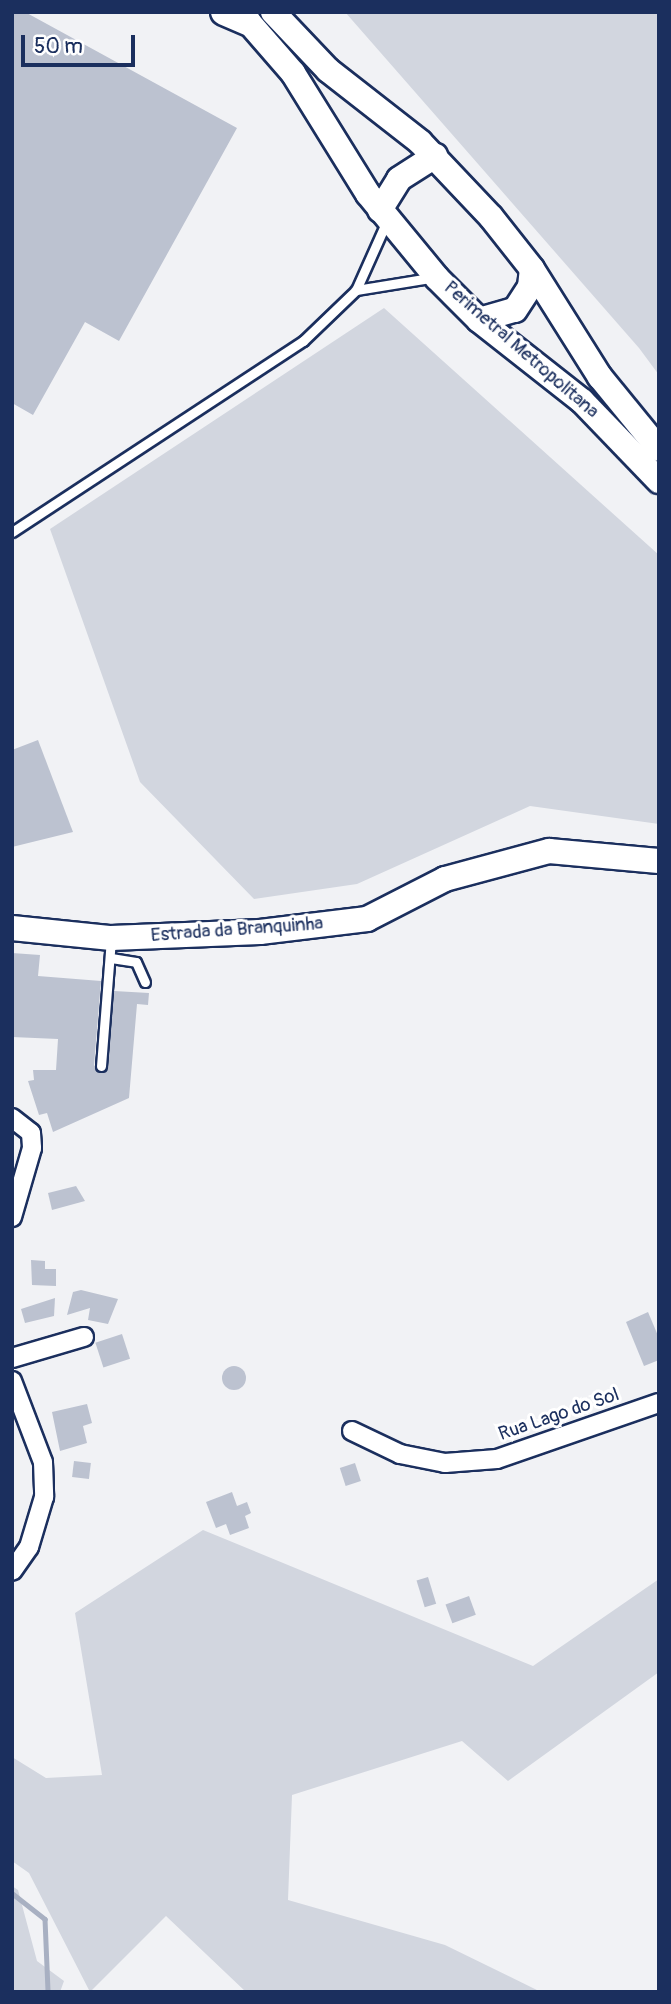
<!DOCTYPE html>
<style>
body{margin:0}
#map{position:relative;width:671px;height:2004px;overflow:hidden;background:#f1f2f5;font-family:Pangolin,sans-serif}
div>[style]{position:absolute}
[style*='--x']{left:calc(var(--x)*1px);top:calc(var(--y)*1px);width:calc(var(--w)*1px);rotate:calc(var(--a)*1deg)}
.green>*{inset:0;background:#d2d6df}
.stream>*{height:4.5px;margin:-2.25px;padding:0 2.25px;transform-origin:2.25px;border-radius:2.25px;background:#a8b0c2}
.building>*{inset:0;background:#bcc2d0;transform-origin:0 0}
.round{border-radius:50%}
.roads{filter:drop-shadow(2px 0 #1b2f5e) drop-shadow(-2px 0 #1b2f5e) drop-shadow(0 2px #1b2f5e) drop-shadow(0 -2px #1b2f5e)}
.service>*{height:9px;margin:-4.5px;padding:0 4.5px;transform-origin:4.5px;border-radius:4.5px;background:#fff}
.minor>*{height:18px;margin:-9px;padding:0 9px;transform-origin:9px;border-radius:9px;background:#fff}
.secondary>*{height:24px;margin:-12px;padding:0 12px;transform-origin:12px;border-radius:12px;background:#fff}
.primary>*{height:26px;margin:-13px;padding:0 13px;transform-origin:13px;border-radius:13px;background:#fff}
span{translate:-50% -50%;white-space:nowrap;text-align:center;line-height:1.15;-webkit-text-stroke:6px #fff;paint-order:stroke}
.street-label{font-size:19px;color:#1b2f5e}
.frame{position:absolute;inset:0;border:14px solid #1b2f5e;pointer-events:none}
.scale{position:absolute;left:21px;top:35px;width:114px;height:32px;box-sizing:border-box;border:4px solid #1b2f5e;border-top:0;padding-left:9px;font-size:21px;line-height:24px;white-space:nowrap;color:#1b2f5e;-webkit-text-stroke:5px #fff;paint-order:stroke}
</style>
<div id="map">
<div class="green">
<i style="clip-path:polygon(345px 12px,659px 12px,659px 375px,639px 348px)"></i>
<i style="clip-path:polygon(384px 308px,659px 555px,659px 824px,530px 806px,357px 884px,254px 899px,140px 782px,50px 529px)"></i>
<i style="clip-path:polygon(203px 1530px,533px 1666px,659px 1579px,659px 1672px,508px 1781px,462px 1741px,292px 1795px,288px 1900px,445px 1945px,541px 1992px,246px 1992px,166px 1916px,90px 1992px,29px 1873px,12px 1861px,12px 1757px,46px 1778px,102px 1775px,75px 1613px)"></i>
<i style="clip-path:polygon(12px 1886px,18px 1890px,37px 1961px,64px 1981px,60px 1992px,12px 1992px)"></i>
</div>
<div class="stream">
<i style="--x:12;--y:1893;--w:42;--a:38.2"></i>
<i style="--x:45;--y:1919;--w:73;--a:87.6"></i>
</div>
<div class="building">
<i style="clip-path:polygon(12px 12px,25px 12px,237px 128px,119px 341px,85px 322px,33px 415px,12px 403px)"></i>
<i style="clip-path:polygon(38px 740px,73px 832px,12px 847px,12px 750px)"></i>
<i style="clip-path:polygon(12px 953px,40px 955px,38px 976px,101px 981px,94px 1065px,100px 1073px,108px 1067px,114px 991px,149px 993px,148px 1005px,137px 1004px,129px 1098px,53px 1132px,47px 1113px,39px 1115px,28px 1081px,34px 1080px,33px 1070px,56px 1070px,58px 1039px,12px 1037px)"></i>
<i style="clip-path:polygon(76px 1186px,85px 1201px,52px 1210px,48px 1193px)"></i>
<i style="clip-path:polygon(31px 1260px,45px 1261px,45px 1269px,56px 1269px,56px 1286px,32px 1285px)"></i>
<i style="clip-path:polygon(81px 1290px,118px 1299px,108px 1324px,88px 1320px,90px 1308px,67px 1315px,73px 1292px)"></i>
<i style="clip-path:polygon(55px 1298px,54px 1316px,25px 1323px,21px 1309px)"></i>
<i style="clip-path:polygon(648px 1312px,659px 1338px,659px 1360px,644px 1366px,626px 1322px)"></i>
<i style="left:122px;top:1334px;width:26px;height:28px;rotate:72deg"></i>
<i class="round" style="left:222px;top:1366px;width:24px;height:24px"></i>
<i style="clip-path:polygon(87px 1404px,92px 1423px,83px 1426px,87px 1443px,60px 1451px,52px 1412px)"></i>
<i style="left:74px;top:1461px;width:17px;height:16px;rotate:7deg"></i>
<i style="left:355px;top:1463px;width:19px;height:16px;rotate:72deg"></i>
<i style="clip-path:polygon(232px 1492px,237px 1506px,247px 1502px,251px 1513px,245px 1516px,249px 1528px,230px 1535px,226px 1524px,216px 1528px,206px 1502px)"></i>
<i style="left:428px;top:1577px;width:28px;height:12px;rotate:73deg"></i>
<i style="left:469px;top:1596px;width:20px;height:25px;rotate:70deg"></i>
</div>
<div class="roads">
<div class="service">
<i style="--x:356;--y:290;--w:75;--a:-9.2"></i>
<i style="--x:12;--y:532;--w:348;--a:-33.3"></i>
<i style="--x:303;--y:341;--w:74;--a:-43.9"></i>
<i style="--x:356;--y:290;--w:73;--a:-65.9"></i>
<i style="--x:111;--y:958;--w:25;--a:9"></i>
<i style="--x:136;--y:962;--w:22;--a:66"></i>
<i style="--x:101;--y:1066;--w:126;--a:-85.5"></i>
</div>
<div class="minor">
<i style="--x:12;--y:1118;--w:24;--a:38"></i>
<i style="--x:31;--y:1133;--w:15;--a:86"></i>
<i style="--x:32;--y:1148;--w:72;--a:106.2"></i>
<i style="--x:12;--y:1358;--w:75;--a:-16.3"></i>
<i style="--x:12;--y:1381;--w:87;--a:69.1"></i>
<i style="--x:43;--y:1462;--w:35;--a:88"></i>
<i style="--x:44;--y:1497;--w:52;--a:106.7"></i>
<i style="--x:29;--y:1547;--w:29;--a:125"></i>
<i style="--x:352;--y:1431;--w:53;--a:25.6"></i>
<i style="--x:400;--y:1454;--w:46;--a:11.3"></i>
<i style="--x:445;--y:1463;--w:52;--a:-4.4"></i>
<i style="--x:497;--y:1459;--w:171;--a:-19.1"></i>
</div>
<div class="secondary">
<i style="--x:240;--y:12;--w:81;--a:49"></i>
<i style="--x:293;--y:73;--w:142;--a:58.2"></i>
<i style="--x:368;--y:194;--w:109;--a:50.6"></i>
<i style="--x:437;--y:278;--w:59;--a:45"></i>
<i style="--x:479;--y:320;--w:131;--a:38.2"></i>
<i style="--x:582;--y:401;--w:111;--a:46.1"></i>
<i style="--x:273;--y:12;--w:80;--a:46.5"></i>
<i style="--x:328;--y:70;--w:117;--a:38"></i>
<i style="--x:420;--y:142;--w:103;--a:46.6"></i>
<i style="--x:491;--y:217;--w:66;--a:51.7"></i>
<i style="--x:532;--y:269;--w:128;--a:57.8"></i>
<i style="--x:600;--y:377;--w:93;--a:50.7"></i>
<i style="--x:380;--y:210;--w:36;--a:-58"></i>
<i style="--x:399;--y:179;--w:43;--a:-32.6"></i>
<i style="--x:479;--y:320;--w:37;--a:-16"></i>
<i style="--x:515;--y:310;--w:27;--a:-57"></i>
<i style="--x:530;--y:287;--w:18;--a:-84"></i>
<i style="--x:12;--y:928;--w:100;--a:5.8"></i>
<i style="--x:111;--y:938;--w:149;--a:-2.3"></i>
<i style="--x:260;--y:932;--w:108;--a:-6.9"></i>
<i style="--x:367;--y:919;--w:88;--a:-27.1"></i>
<i style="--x:445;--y:879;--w:108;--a:-15.1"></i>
<i style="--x:549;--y:851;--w:110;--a:5.2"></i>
</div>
<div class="primary">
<i style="--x:224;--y:12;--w:26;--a:23"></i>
</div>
</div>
<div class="street-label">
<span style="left:521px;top:350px;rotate:41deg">Perimetral Metropolitana</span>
<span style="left:237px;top:930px;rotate:-4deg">Estrada da Branquinha</span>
<span style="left:559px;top:1415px;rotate:-19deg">Rua Lago do Sol</span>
</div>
<div class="frame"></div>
<div class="scale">50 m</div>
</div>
